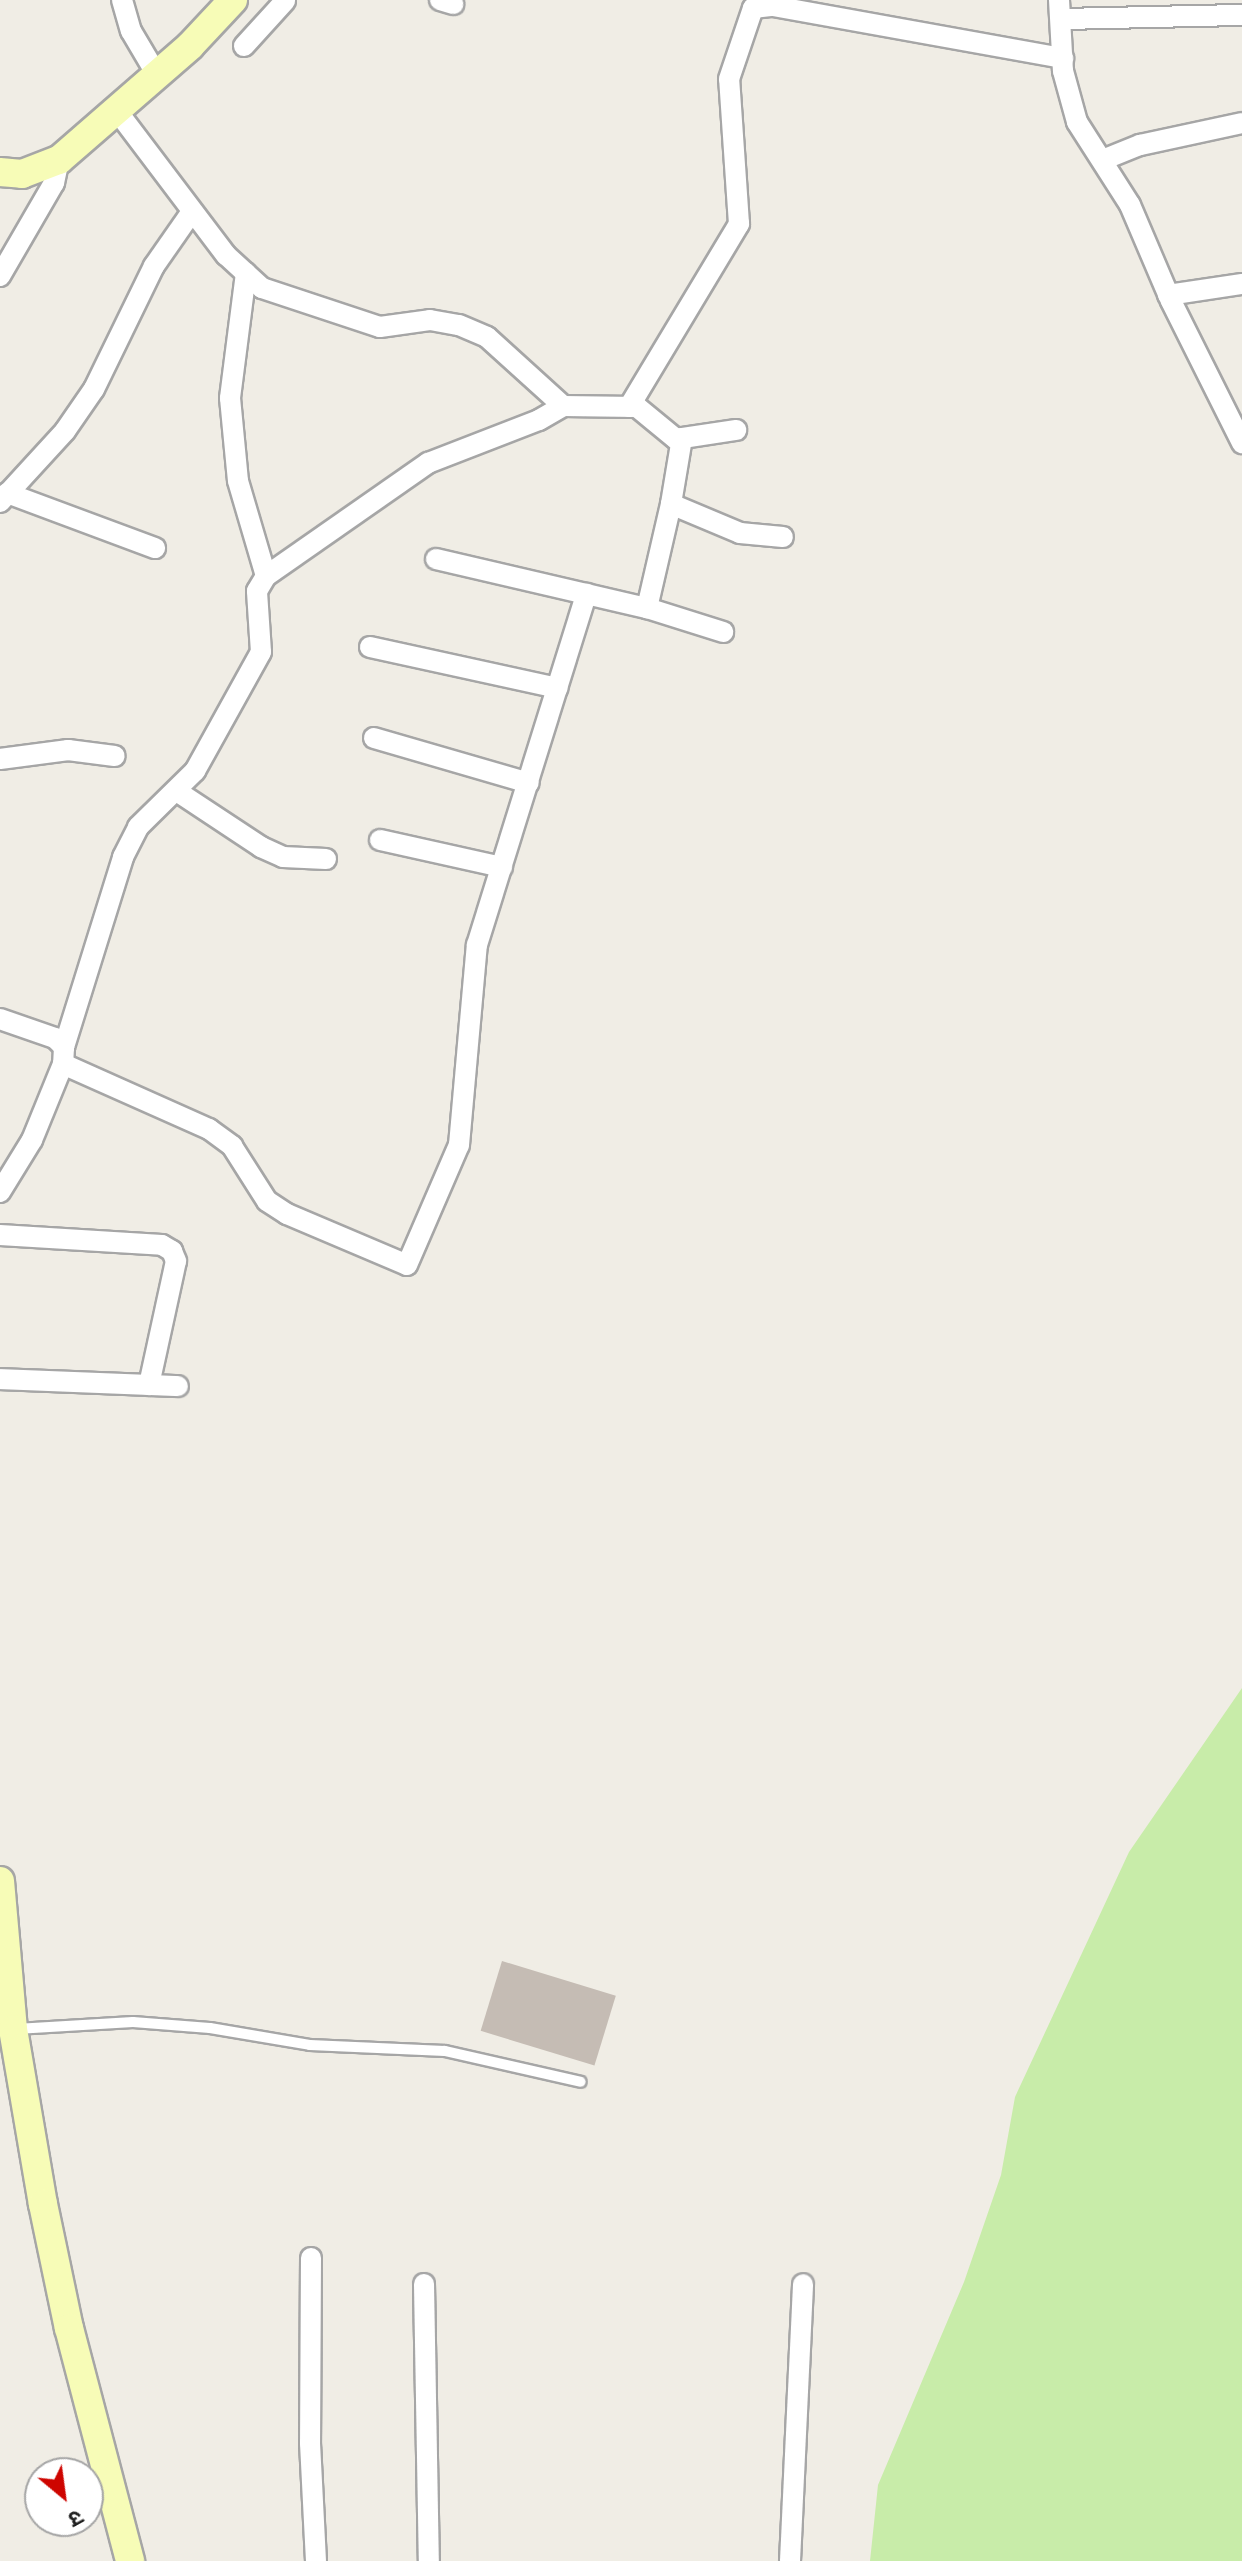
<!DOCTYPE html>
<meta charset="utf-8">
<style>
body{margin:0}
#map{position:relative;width:1242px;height:2561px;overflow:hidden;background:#f0ede5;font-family:Overpass,"Noto Sans Devanagari",sans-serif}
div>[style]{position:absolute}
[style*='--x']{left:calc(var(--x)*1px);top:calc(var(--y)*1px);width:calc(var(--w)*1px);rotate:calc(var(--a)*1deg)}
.grass>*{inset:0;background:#c8eca9}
.building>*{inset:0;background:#c5bcb4;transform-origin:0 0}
.roads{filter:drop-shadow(2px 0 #a6a6a6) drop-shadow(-2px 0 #a6a6a6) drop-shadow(0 2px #a6a6a6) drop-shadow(0 -2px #a6a6a6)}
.lane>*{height:10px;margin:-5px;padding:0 5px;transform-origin:5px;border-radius:5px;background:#fff}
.street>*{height:20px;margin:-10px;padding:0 10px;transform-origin:10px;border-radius:10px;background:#fff}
.secondary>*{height:28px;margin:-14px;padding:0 14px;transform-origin:14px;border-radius:14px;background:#f7fcb7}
span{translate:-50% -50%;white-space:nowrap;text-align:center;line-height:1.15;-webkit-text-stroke:6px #fff;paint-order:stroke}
.north{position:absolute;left:24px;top:2457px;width:80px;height:80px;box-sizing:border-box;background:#fff;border:2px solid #a5a5a5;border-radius:50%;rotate:151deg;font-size:22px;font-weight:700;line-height:32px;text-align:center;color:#1f1f1f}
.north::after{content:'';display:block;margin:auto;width:28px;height:36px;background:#ce0500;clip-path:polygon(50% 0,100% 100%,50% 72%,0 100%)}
</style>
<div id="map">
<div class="grass">
<i style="clip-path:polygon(1242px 1688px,1242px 2561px,870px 2561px,878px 2485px,964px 2282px,1001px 2175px,1015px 2097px,1129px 1852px)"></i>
</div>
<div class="building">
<i style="left:502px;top:1961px;width:119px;height:73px;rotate:17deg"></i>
</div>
<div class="roads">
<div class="lane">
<i style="--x:16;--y:2029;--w:117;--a:-3.4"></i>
<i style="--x:133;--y:2022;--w:77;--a:4.5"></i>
<i style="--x:210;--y:2028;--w:101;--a:9.6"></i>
<i style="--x:310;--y:2045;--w:135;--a:2.5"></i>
<i style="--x:445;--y:2051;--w:139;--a:12.8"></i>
</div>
<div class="street">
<i style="--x:122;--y:0;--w:32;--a:74"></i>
<i style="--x:131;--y:31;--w:51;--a:59.4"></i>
<i style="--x:440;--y:0;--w:14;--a:17"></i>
<i style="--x:1059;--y:0;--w:71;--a:86.8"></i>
<i style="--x:1063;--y:71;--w:53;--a:74.6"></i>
<i style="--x:1077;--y:122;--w:98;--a:57.4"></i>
<i style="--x:1130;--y:205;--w:104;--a:66.9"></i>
<i style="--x:1171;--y:301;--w:159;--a:63.4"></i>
<i style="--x:1063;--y:19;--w:179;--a:-1.3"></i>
<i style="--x:244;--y:46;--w:61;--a:-47.7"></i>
<i style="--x:117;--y:111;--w:181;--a:52.9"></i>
<i style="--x:226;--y:255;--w:49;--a:42.5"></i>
<i style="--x:262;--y:288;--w:124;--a:18.3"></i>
<i style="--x:380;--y:327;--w:50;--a:-8"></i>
<i style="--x:430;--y:320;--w:29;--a:10"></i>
<i style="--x:459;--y:325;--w:30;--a:23"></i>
<i style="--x:487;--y:337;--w:103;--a:42.2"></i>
<i style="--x:563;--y:406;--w:74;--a:0.8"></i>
<i style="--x:637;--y:407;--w:50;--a:39.4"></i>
<i style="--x:676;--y:439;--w:61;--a:-8.5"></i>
<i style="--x:1105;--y:159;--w:38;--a:-22"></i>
<i style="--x:1140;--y:145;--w:104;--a:-12.2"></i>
<i style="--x:246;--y:273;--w:126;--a:97.3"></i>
<i style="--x:230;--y:398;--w:83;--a:84.5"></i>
<i style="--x:238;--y:481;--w:99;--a:73.6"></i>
<i style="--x:0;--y:276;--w:108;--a:-59.9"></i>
<i style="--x:54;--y:183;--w:24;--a:-78"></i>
<i style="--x:1168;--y:295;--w:75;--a:-8.5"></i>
<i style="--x:629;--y:407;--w:214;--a:-59"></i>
<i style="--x:739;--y:224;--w:145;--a:-93.9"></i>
<i style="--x:729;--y:79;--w:75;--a:-71.3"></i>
<i style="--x:753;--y:8;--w:20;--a:-6"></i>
<i style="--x:773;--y:6;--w:295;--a:10.2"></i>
<i style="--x:682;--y:438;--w:67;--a:99.5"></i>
<i style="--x:671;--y:504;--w:75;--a:22.8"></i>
<i style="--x:740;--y:533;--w:43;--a:5.3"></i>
<i style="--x:7;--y:493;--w:158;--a:20.4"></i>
<i style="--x:0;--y:502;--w:96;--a:-47.5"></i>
<i style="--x:65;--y:431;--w:51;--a:-55.4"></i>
<i style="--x:94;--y:389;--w:137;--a:-64"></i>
<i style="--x:154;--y:266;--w:65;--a:-55.1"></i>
<i style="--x:671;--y:504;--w:107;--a:103"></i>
<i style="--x:647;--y:608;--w:80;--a:17.5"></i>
<i style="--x:436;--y:559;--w:217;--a:13.1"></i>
<i style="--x:370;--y:647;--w:192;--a:12.3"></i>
<i style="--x:374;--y:738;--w:161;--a:16.2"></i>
<i style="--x:0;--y:759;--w:69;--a:-7.5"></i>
<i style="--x:68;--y:750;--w:47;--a:7.3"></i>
<i style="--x:178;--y:792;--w:100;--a:33.5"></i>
<i style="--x:261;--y:847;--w:24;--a:24"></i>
<i style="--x:283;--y:857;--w:43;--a:2.7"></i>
<i style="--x:380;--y:840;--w:125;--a:12.5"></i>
<i style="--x:0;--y:1019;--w:58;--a:19.1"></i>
<i style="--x:55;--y:1038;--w:13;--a:45"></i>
<i style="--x:64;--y:1047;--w:17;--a:93"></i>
<i style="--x:63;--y:1064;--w:160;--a:24"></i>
<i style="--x:209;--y:1129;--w:29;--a:36"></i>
<i style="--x:232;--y:1146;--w:65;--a:57.5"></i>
<i style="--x:267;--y:1201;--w:24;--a:33"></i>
<i style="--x:287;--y:1214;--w:130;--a:23"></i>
<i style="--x:407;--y:1265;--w:131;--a:-66.6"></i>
<i style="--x:459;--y:1145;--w:201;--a:-84.9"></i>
<i style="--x:477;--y:945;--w:368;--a:-72.7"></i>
<i style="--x:64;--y:1047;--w:199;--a:-72.7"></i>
<i style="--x:123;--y:857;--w:34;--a:-63"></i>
<i style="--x:138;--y:827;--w:80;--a:-44.5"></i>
<i style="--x:195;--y:771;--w:136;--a:-61"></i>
<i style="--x:261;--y:652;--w:61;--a:-93.8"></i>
<i style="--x:257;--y:591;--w:17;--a:-59"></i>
<i style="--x:266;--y:576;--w:198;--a:-34.9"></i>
<i style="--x:428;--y:463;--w:119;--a:-21.2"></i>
<i style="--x:539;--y:420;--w:28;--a:-30"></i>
<i style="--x:0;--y:1192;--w:61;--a:-58.4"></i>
<i style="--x:32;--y:1140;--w:82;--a:-67.8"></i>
<i style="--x:0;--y:1235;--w:162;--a:3.5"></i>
<i style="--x:162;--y:1245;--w:12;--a:31"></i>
<i style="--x:172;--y:1251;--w:11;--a:68"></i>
<i style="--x:176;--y:1261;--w:127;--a:102.3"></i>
<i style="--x:0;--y:1379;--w:178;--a:2.3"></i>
<i style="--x:311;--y:2258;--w:185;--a:90.3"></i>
<i style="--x:310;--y:2443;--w:118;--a:87.1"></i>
<i style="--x:424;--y:2284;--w:277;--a:89"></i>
<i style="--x:790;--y:2561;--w:277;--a:-87.3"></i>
</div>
<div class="secondary">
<i style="--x:0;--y:172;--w:22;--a:5"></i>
<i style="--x:22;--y:174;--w:40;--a:-21"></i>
<i style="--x:59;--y:160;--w:174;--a:-41"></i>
<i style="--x:190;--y:46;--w:63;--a:-46.9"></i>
<i style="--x:0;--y:1881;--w:149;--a:85"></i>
<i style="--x:13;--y:2029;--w:178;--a:80.3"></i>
<i style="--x:43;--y:2204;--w:127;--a:78.2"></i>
<i style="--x:69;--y:2328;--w:241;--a:75.3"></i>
</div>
</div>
<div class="north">उ</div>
</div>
